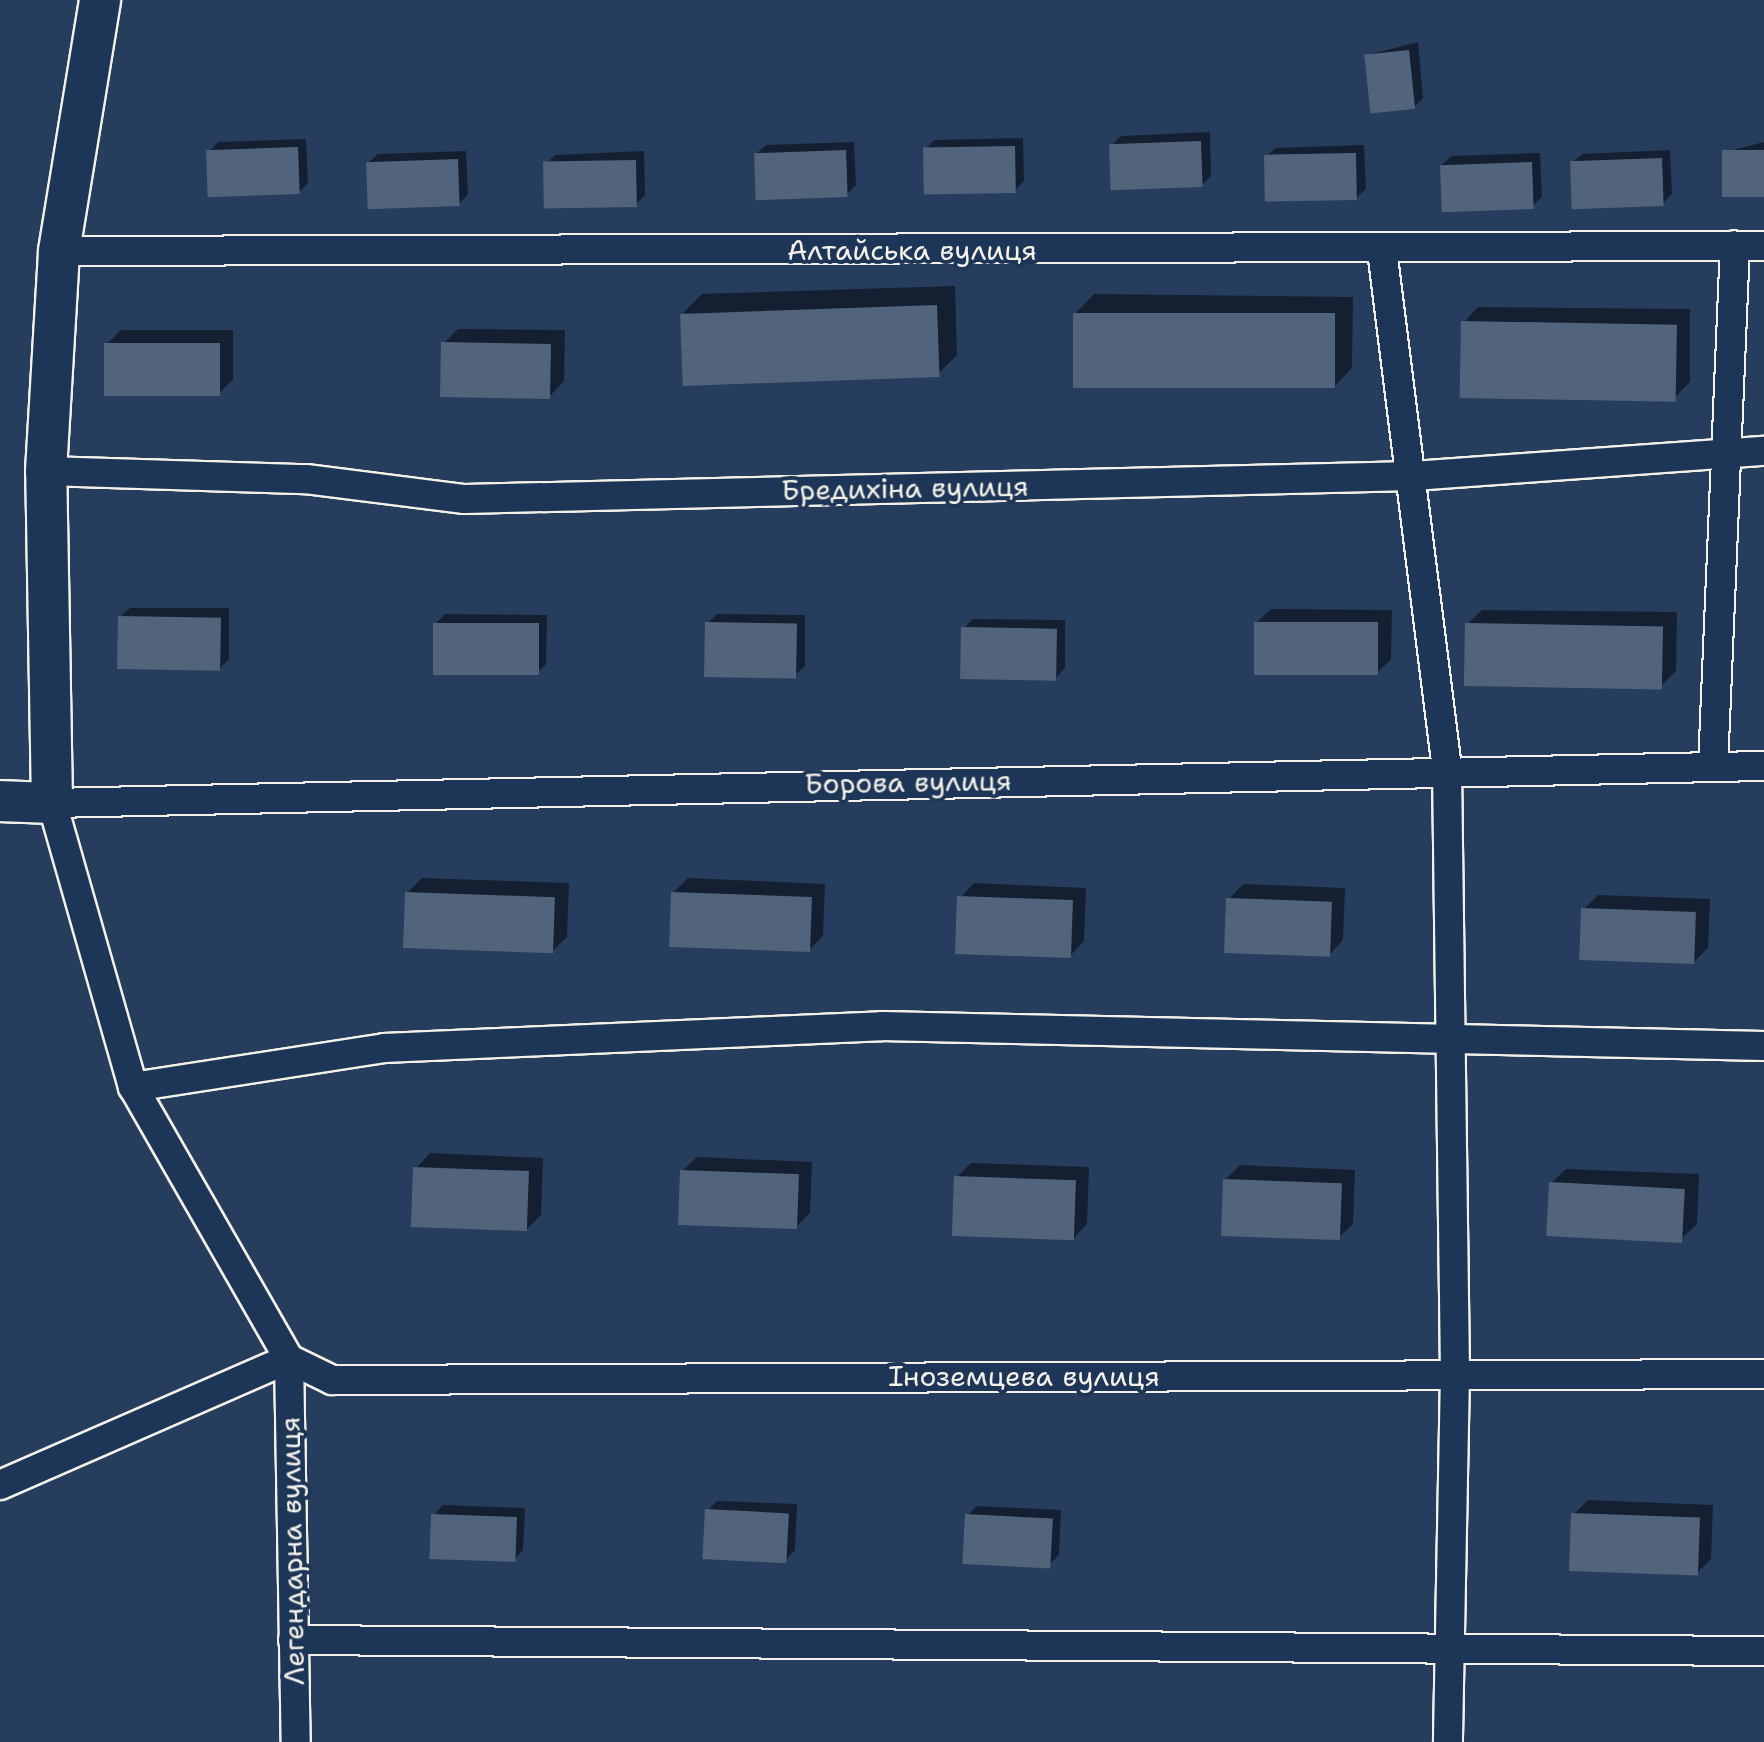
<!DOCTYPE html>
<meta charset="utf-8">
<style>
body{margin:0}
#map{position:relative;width:1764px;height:1742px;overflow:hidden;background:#263d5d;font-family:"Shantell Sans",sans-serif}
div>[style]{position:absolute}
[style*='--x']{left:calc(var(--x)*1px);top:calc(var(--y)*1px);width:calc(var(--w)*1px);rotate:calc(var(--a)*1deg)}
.shadow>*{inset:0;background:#0007}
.building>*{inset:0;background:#52647b;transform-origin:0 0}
.roads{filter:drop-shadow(2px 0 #f4f1e8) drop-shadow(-2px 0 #f4f1e8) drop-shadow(0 2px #f4f1e8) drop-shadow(0 -2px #f4f1e8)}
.minor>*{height:28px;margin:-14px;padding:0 14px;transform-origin:14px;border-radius:14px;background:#1d3557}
.secondary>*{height:40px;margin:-20px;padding:0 20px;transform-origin:20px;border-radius:20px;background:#1d3557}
span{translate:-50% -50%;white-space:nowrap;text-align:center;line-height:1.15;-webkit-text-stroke:8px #1d3557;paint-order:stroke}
.street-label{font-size:28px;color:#f4f1e8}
</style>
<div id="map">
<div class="shadow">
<i style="clip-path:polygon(1418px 42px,1423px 98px,1414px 107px,1367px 55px)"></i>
<i style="clip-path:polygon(1210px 132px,1211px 176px,1202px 185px,1112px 145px,1121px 136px)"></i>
<i style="clip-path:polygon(1023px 138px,1024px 181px,1015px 190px,925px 150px,934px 140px)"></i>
<i style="clip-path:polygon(306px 139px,308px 183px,299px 192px,209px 152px,218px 142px)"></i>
<i style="clip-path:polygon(854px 142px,856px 185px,847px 194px,756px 154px,766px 145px)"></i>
<i style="clip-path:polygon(1764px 142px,1764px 195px,1725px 152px)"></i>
<i style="clip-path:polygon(1364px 145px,1366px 189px,1356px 198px,1266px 158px,1275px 148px)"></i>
<i style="clip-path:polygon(1670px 150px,1672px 194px,1663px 203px,1572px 163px,1582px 154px)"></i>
<i style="clip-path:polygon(466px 151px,468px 194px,459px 204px,368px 163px,378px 154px)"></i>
<i style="clip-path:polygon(644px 151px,645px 195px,636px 204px,546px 164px,555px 155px)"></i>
<i style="clip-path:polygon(1540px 153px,1542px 197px,1532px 206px,1442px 165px,1451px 156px)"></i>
<i style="clip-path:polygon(955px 286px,957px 355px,938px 374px,683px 313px,702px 294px)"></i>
<i style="clip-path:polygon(1094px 294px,1353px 297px,1352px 368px,1333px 388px,1075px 314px)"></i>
<i style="clip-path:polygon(1478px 307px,1690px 309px,1690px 382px,1675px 397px,1464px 322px)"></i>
<i style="clip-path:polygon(458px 329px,565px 330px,564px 381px,550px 396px,444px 343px)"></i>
<i style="clip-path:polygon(121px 330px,233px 330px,233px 380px,218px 394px,107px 344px)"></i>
<i style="clip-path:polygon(130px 608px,229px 608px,229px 659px,220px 668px,120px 617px)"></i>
<i style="clip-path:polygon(1271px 609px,1392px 610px,1391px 659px,1377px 673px,1256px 623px)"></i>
<i style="clip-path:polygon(1482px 610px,1677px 612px,1676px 671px,1662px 685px,1467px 624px)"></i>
<i style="clip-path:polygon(445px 614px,547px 615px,546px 664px,537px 673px,435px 624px)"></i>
<i style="clip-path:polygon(717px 614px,805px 615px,805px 666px,795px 675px,708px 623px)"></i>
<i style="clip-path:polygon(973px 619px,1065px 620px,1065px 668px,1056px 678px,964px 628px)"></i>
<i style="clip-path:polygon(422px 878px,569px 883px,567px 937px,552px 951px,407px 893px)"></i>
<i style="clip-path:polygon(688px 878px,825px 884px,823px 936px,809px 950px,673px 893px)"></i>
<i style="clip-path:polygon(974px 883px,1086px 888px,1084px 941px,1070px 956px,960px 898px)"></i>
<i style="clip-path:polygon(1243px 884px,1345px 888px,1343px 940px,1329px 955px,1229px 899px)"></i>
<i style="clip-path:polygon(1598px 895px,1710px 899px,1708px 948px,1694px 962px,1584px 909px)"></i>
<i style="clip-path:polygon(430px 1153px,543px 1158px,541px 1215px,526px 1230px,416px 1168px)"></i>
<i style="clip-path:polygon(697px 1157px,812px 1162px,810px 1213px,796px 1227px,682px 1171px)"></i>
<i style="clip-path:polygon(971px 1163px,1089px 1167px,1087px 1224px,1073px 1239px,957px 1177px)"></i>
<i style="clip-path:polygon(1240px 1165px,1355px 1170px,1353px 1224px,1338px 1238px,1225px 1180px)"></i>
<i style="clip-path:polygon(1566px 1169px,1699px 1174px,1697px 1224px,1682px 1238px,1551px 1183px)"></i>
<i style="clip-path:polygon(1588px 1500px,1713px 1505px,1711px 1559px,1697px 1573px,1574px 1514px)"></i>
<i style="clip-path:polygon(717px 1501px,797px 1504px,795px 1550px,786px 1560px,708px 1510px)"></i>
<i style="clip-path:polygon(443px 1505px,525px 1508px,523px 1550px,514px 1559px,434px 1515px)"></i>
<i style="clip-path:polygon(977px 1506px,1061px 1510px,1059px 1555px,1050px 1564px,968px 1515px)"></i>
</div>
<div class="building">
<i style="left:1409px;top:50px;width:59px;height:45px;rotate:84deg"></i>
<i style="left:1201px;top:141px;width:46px;height:92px;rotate:88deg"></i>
<i style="left:1015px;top:146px;width:47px;height:92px;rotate:89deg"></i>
<i style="left:298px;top:147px;width:47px;height:92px;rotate:88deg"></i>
<i style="left:846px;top:150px;width:47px;height:92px;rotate:88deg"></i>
<i style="left:1764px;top:150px;width:47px;height:42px;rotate:90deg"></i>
<i style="left:1356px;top:153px;width:47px;height:92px;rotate:89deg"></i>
<i style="left:1662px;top:158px;width:48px;height:92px;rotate:88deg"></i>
<i style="left:458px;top:159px;width:47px;height:92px;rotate:88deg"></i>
<i style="left:636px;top:160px;width:47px;height:93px;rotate:89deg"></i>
<i style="left:1532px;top:162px;width:47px;height:92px;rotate:88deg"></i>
<i style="left:937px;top:305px;width:72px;height:257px;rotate:88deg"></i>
<i style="left:1073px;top:313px;width:262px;height:75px"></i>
<i style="left:1461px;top:321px;width:216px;height:77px;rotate:1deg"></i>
<i style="left:441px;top:342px;width:110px;height:55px;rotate:1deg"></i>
<i style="left:104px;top:343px;width:116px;height:53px"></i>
<i style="left:118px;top:616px;width:103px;height:53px;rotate:1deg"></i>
<i style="left:705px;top:622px;width:92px;height:55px;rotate:1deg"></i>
<i style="left:1254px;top:622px;width:124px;height:53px"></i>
<i style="left:433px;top:623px;width:106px;height:52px"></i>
<i style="left:1465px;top:623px;width:198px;height:63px;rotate:1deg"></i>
<i style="left:961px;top:627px;width:96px;height:52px;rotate:1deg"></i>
<i style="left:405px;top:892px;width:150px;height:56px;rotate:2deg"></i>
<i style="left:671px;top:892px;width:141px;height:55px;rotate:2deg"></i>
<i style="left:957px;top:896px;width:116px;height:58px;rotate:2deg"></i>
<i style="left:1226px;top:898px;width:106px;height:55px;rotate:2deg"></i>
<i style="left:1581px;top:908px;width:115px;height:52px;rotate:2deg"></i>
<i style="left:413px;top:1167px;width:116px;height:60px;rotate:2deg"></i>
<i style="left:680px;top:1170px;width:119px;height:55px;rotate:2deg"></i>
<i style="left:954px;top:1176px;width:122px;height:60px;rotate:2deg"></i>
<i style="left:1223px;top:1179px;width:119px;height:57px;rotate:2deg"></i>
<i style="left:1549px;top:1182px;width:136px;height:54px;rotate:3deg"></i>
<i style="left:705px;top:1509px;width:84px;height:50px;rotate:3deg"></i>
<i style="left:1571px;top:1513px;width:129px;height:58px;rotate:2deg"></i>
<i style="left:431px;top:1514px;width:86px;height:45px;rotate:2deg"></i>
<i style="left:965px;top:1514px;width:88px;height:50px;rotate:3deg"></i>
</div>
<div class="roads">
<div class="minor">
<i style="--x:1382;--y:250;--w:523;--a:82.86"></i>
<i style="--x:1447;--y:769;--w:604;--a:89.24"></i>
<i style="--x:1455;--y:1373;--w:369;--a:91.1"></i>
<i style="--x:59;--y:251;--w:1705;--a:-0.17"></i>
<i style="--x:46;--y:471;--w:260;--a:1.8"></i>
<i style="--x:306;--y:479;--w:160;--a:7.2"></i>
<i style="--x:465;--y:499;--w:948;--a:-1.39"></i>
<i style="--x:1413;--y:476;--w:352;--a:-4.1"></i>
<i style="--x:1713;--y:767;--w:522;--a:-87.59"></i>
<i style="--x:133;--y:1087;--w:254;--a:-8.8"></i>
<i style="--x:384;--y:1048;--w:498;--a:-2.5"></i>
<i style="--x:882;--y:1026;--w:882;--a:1.3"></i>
<i style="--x:289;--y:1359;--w:314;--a:-119.8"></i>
<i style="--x:133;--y:1087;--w:295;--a:-105.9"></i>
<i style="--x:52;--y:803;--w:1712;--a:-1.24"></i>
<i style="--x:289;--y:1359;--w:48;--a:26"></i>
<i style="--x:332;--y:1380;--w:1432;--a:-0.24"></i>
<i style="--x:289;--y:1359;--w:383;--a:89"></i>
<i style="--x:0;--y:1485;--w:315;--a:-23.6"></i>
<i style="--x:293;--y:1640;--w:1471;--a:0.43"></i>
</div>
<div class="secondary">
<i style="--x:0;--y:801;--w:52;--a:2.2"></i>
<i style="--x:52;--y:803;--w:332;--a:-91"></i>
<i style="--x:46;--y:471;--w:220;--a:-86.6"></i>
<i style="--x:59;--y:251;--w:254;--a:-80.7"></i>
</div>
</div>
<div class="street-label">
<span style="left:912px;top:250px">Алтайська вулиця</span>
<span style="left:905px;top:488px;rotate:-1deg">Бредихіна вулиця</span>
<span style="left:908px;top:782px;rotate:-1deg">Борова вулиця</span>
<span style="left:1024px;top:1376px">Іноземцева вулиця</span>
<span style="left:292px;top:1551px;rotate:-91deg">Легендарна вулиця</span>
</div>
</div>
